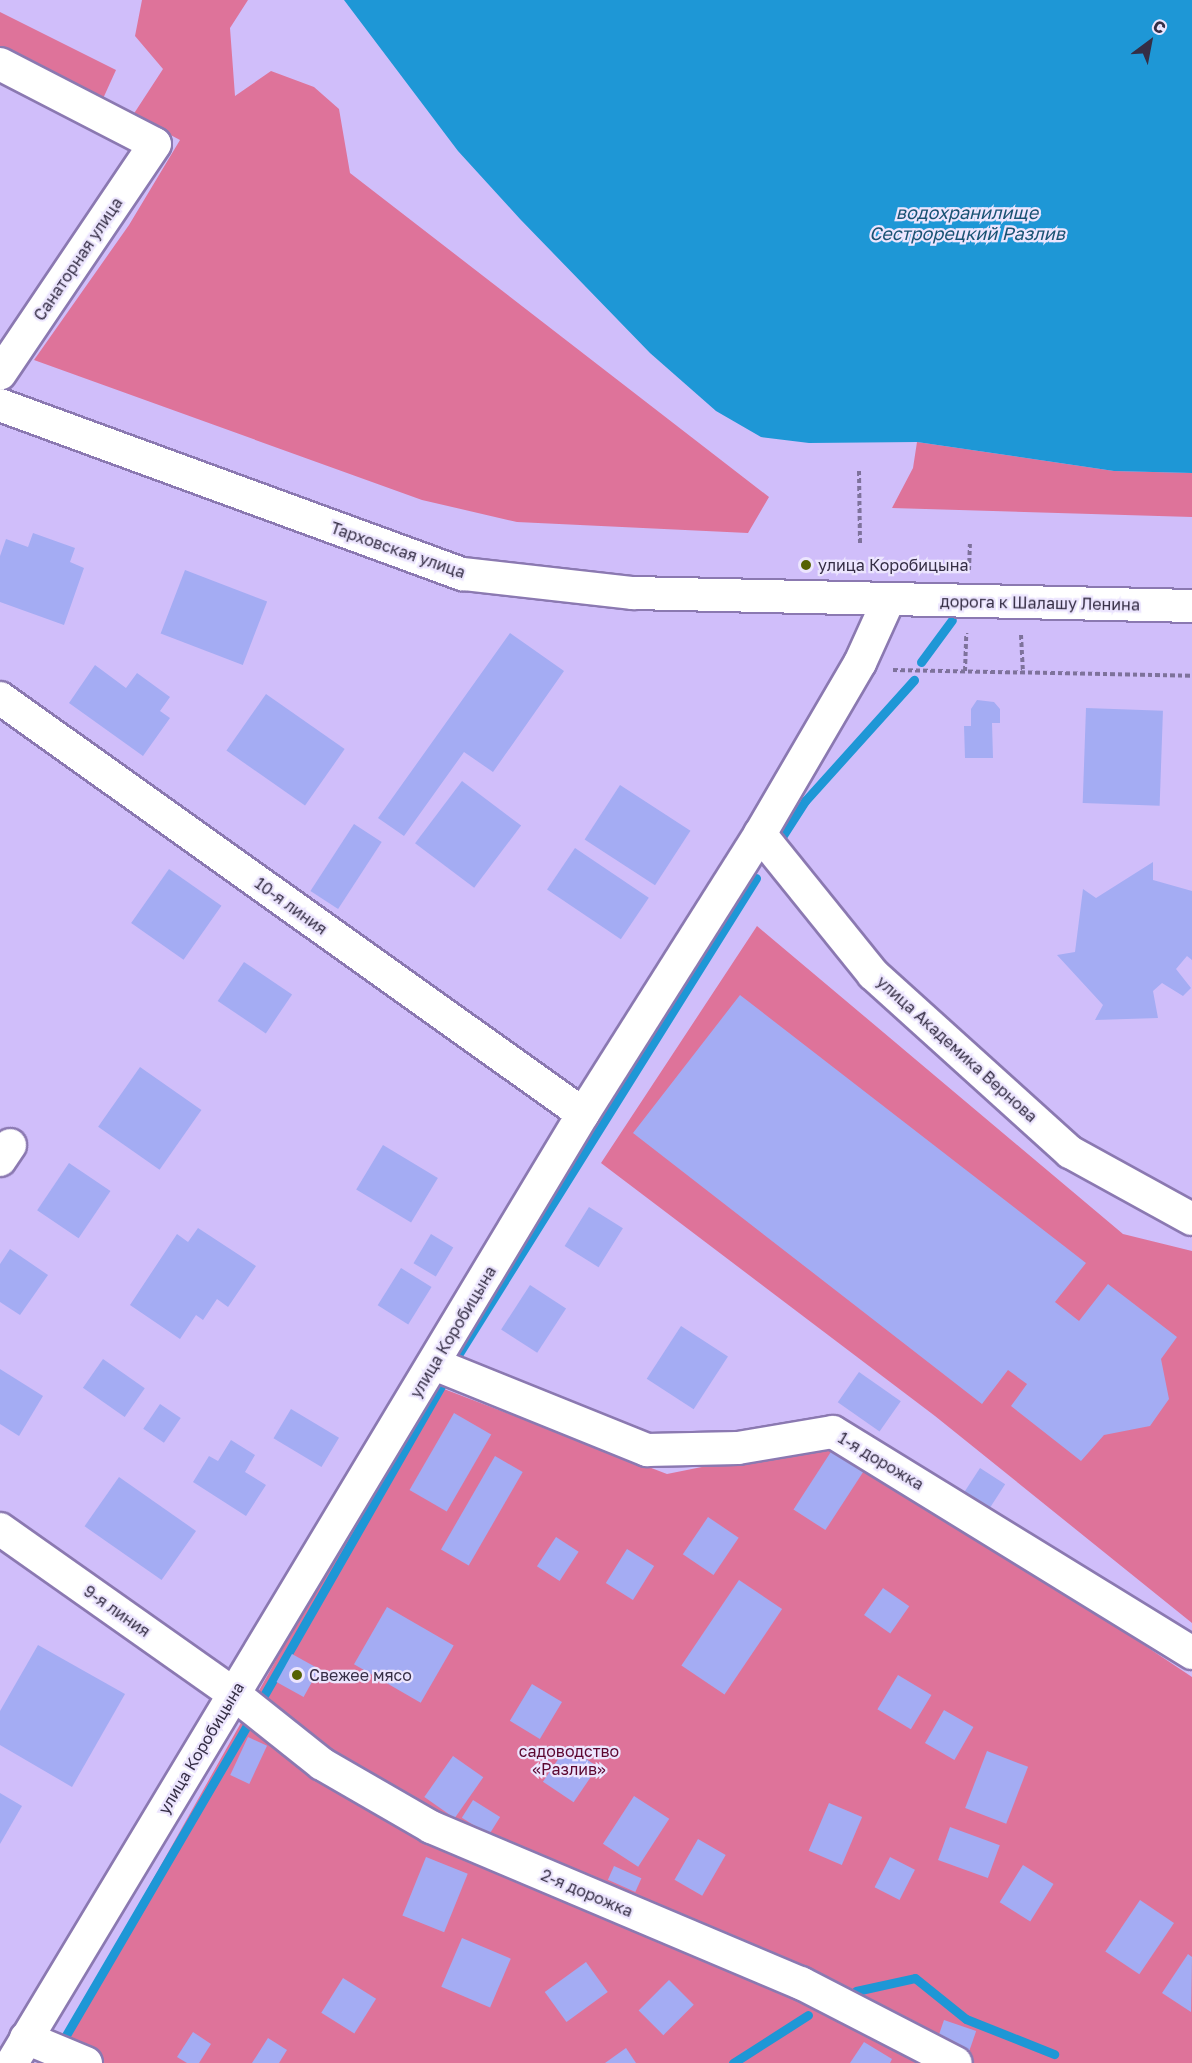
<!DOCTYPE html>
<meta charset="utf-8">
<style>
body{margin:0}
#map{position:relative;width:1192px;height:2063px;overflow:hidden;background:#d0befa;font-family:"Golos Text",sans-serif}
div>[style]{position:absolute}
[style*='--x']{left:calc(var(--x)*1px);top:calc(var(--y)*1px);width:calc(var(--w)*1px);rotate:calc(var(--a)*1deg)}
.green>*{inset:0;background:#de739a}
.water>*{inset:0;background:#1e97d6}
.stream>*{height:9px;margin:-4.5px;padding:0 4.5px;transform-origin:4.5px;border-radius:4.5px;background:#1e97d6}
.building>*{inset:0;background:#a4acf3;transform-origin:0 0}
.path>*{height:4px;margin-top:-2px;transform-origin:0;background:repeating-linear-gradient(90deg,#7e729b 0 4.5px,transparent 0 7.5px)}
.roads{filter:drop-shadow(2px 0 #8b79b1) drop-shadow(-2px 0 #8b79b1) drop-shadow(0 2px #8b79b1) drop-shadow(0 -2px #8b79b1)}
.minor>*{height:32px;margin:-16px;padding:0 16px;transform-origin:16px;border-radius:16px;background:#fff}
.dots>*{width:16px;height:16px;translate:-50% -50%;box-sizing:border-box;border:3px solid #ece5fe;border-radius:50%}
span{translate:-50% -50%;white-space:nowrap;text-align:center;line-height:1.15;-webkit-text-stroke:4.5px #ece5fe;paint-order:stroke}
.street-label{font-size:16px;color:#352e45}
.poi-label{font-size:16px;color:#352e45}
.left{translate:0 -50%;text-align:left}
.park-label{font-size:16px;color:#5c0730}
.water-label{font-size:18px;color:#195273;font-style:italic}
.north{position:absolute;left:1120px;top:12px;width:60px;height:60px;-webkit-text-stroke:4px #ece5fe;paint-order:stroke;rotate:32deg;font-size:16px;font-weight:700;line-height:24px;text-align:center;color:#352e45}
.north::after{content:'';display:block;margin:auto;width:21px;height:27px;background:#352e45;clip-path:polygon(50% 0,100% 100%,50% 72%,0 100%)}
</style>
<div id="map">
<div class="green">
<i style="clip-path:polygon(142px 0,248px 0,230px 28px,235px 96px,271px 71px,314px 87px,339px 109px,350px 173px,769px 497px,748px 533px,517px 522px,422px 500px,34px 360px,129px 225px,180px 140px,133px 115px,163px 69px,135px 36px)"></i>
<i style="clip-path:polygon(0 12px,116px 70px,101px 103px,0 79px)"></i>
<i style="clip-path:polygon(917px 442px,1114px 471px,1192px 473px,1192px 517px,892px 508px,913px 468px)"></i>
<i style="clip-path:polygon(757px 926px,1123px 1234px,1192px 1251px,1192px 1623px,935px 1416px,601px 1163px)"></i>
<i style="clip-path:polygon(431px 1384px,667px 1474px,837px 1440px,1192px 1677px,1192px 2063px,50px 2063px)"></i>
</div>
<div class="water">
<i style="clip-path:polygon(344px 0,1192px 0,1192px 473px,1114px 471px,917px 442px,809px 443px,761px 437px,716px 411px,650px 353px,520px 219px,458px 151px)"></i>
</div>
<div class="stream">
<i style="--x:921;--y:662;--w:52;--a:-53.6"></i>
<i style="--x:776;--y:846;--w:54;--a:-57.2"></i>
<i style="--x:805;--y:801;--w:163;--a:-48"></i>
<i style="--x:456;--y:1358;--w:566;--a:-57.99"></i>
<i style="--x:263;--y:1697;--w:358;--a:-60.2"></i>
<i style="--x:856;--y:1991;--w:60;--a:-12.4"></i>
<i style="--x:915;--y:1978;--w:65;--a:38.8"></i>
<i style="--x:966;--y:2019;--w:95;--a:21.7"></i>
<i style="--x:62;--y:2042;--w:367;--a:-59.7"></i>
<i style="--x:733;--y:2063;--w:89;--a:-32.6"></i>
</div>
<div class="building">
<i style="clip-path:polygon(33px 533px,75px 548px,70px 562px,84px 568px,64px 625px,0 602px,0 556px,6px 539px,28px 547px)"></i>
<i style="left:185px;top:570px;width:88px;height:68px;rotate:21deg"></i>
<i style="clip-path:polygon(510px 633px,564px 671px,493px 772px,464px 752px,404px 836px,378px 818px)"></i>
<i style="clip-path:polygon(95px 665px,126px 688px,137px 673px,170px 697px,160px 711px,170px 718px,143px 756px,69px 703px)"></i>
<i style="left:266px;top:694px;width:96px;height:69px;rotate:35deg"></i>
<i style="clip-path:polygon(977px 700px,994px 702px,1000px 709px,1000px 723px,992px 723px,993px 758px,965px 758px,964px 726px,971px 726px,971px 709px)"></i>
<i style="left:1086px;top:708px;width:77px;height:95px;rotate:2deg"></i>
<i style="left:462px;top:781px;width:74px;height:78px;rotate:37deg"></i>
<i style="left:620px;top:785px;width:84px;height:65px;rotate:33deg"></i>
<i style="left:354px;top:824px;width:33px;height:80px;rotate:33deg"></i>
<i style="left:575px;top:848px;width:89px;height:50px;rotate:34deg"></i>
<i style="clip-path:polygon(1153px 862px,1153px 880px,1192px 891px,1192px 960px,1187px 956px,1176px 969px,1191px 988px,1183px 996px,1162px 983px,1153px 991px,1158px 1018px,1095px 1020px,1103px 1005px,1057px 955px,1075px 952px,1083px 889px,1096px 898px)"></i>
<i style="left:169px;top:869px;width:64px;height:66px;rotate:35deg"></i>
<i style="left:244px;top:962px;width:58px;height:47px;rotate:34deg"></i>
<i style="clip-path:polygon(740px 995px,1086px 1263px,1055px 1302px,1079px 1321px,1108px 1284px,1177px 1337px,1161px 1359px,1169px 1399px,1150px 1426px,1104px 1435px,1081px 1461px,1011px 1406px,1027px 1384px,1008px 1370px,982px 1404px,633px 1133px)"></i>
<i style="left:140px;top:1067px;width:75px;height:73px;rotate:35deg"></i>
<i style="left:383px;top:1145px;width:64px;height:52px;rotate:31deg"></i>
<i style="left:69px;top:1163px;width:50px;height:57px;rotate:34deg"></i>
<i style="left:589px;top:1207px;width:40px;height:46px;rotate:32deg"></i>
<i style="clip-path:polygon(198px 1228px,256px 1266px,228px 1307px,217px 1299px,203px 1320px,196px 1315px,180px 1339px,130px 1305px,177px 1234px,188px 1242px)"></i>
<i style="left:431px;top:1234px;width:26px;height:34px;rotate:31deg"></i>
<i style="clip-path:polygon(10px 1249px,48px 1275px,20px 1315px,0 1302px,0 1264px)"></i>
<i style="left:401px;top:1268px;width:36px;height:44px;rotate:32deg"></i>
<i style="left:530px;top:1285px;width:43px;height:53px;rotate:33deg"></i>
<i style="left:681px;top:1326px;width:56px;height:63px;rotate:33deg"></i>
<i style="left:103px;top:1359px;width:51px;height:35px;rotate:35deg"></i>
<i style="clip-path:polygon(0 1369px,43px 1396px,19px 1436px,0 1424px)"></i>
<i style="left:859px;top:1372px;width:51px;height:37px;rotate:35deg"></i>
<i style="left:160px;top:1404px;width:25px;height:30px;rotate:34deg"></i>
<i style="left:291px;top:1409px;width:56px;height:34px;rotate:31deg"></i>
<i style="left:454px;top:1413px;width:43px;height:89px;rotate:30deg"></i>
<i style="clip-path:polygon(231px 1440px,255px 1455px,245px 1472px,266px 1485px,246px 1516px,193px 1482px,209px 1456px,218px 1461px)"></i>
<i style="left:836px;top:1444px;width:38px;height:78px;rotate:33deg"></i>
<i style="left:495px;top:1456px;width:32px;height:108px;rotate:30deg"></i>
<i style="left:980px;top:1468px;width:30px;height:35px;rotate:33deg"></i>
<i style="left:119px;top:1477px;width:94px;height:60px;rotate:35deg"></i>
<i style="left:708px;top:1517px;width:37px;height:45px;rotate:34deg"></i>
<i style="left:556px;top:1537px;width:27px;height:35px;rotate:33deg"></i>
<i style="left:627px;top:1549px;width:32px;height:40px;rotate:32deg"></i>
<i style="left:739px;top:1580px;width:52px;height:103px;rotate:34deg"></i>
<i style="left:883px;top:1588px;width:32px;height:33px;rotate:35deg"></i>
<i style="left:387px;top:1607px;width:77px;height:66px;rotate:30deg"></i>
<i style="clip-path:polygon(38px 1645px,125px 1694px,72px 1787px,0 1745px,0 1711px)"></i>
<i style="left:292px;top:1654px;width:31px;height:32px;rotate:29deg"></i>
<i style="left:898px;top:1675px;width:39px;height:40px;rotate:31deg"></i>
<i style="left:532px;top:1684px;width:35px;height:43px;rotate:31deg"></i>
<i style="left:944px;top:1710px;width:34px;height:38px;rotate:30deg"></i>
<i style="left:248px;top:1737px;width:21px;height:42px;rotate:25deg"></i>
<i style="left:567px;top:1746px;width:37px;height:43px;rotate:34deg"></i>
<i style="left:987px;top:1751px;width:44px;height:61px;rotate:21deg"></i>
<i style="left:453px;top:1756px;width:37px;height:50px;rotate:35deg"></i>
<i style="clip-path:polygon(0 1793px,22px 1806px,0 1844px)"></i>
<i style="left:634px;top:1796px;width:42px;height:57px;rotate:33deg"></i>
<i style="left:473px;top:1800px;width:32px;height:21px;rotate:32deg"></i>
<i style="left:829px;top:1803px;width:36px;height:52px;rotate:23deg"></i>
<i style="left:950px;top:1827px;width:53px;height:35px;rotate:20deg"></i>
<i style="left:698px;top:1839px;width:32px;height:47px;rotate:30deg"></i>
<i style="left:426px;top:1857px;width:45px;height:63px;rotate:22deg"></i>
<i style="left:890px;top:1857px;width:28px;height:34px;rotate:27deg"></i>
<i style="left:1023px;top:1865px;width:36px;height:44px;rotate:32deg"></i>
<i style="left:614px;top:1866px;width:30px;height:15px;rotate:24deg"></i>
<i style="left:1140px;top:1900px;width:41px;height:62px;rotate:34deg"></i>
<i style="left:462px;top:1938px;width:53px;height:53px;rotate:23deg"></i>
<i style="clip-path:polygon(1188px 1954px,1192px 1957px,1191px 2012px,1162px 1993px)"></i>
<i style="left:586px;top:1962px;width:37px;height:51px;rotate:54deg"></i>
<i style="left:343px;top:1978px;width:39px;height:41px;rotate:32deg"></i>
<i style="left:669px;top:1980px;width:35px;height:43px;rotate:45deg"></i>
<i style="left:944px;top:2020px;width:34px;height:22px;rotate:19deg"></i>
<i style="clip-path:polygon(193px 2032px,211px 2044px,199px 2063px,187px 2063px,177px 2057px)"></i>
<i style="clip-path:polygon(268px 2038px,287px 2050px,279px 2063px,252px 2063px)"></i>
<i style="clip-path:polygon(864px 2042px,892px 2059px,890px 2063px,850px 2063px)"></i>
<i style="clip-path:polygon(626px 2048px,636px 2063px,605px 2063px)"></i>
</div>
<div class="path">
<i style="--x:859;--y:471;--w:72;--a:89.2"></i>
<i style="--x:969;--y:570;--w:26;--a:-88"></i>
<i style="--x:1021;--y:635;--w:37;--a:87"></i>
<i style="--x:893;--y:670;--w:299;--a:1.1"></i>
<i style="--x:965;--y:671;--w:38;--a:-88"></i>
</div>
<div class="roads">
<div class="minor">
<i style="--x:0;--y:64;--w:174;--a:27.3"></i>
<i style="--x:155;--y:144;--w:277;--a:124"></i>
<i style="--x:0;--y:405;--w:493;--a:20.1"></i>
<i style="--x:463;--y:574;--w:171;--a:6.4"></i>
<i style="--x:633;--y:593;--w:559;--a:1.33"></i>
<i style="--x:0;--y:698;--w:716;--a:35.51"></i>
<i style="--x:760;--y:834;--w:180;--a:51.1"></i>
<i style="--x:873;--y:974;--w:266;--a:42.1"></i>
<i style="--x:1070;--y:1152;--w:139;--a:28.8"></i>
<i style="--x:0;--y:1160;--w:18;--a:-56"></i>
<i style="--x:434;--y:1364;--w:230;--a:22"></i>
<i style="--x:647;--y:1450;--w:91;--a:-1.3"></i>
<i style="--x:738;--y:1448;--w:96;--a:-9.6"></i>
<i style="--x:833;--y:1432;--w:422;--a:31.6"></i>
<i style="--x:0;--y:1529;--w:286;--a:35.2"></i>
<i style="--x:234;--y:1694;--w:112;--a:38.5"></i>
<i style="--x:322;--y:1764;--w:126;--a:30"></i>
<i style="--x:431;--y:1827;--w:402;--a:22.9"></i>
<i style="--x:801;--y:1983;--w:174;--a:27.3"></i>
<i style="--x:26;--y:2038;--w:65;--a:22.6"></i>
<i style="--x:12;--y:2063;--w:1108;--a:-58.97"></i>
<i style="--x:583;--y:1114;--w:331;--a:-57.7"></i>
<i style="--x:760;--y:834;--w:198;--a:-59.7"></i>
<i style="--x:860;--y:663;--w:70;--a:-65.6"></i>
</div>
</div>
<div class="dots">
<i style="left:806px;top:565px;background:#556204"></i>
<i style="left:297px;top:1675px;background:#556204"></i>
</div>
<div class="street-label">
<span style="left:78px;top:259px;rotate:-56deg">Санаторная улица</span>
<span style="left:398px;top:550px;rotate:19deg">Тарховская улица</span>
<span style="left:1040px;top:603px;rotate:1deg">дорога к Шалашу Ленина</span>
<span style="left:291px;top:906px;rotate:36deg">10-я линия</span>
<span style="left:957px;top:1049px;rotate:42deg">улица Академика Вернова</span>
<span style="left:453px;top:1332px;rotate:-59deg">улица Коробицына</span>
<span style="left:881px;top:1461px;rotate:31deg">1-я дорожка</span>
<span style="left:117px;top:1611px;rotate:35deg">9-я линия</span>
<span style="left:201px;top:1748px;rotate:-59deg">улица Коробицына</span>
<span style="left:587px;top:1893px;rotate:23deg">2-я дорожка</span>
</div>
<div class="poi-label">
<span class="left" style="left:818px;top:565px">улица Коробицына</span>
<span class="left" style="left:309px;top:1675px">Свежее мясо</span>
</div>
<div class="park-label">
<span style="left:569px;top:1760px">садоводство<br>«Разлив»</span>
</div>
<div class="water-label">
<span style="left:967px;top:223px">водохранилище<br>Сестрорецкий Разлив</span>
</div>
<div class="north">С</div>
</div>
